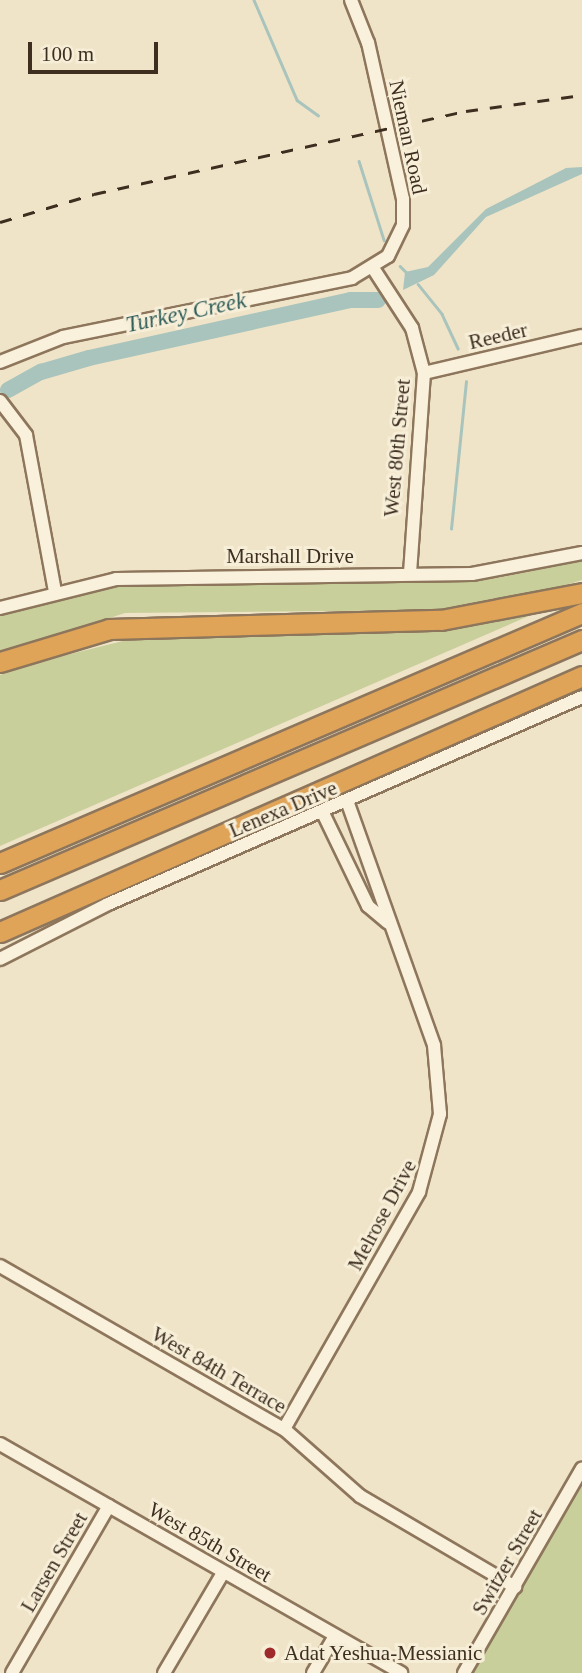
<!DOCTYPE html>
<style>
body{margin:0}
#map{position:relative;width:582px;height:1673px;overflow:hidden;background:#f0e4c8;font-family:"Times New Roman",serif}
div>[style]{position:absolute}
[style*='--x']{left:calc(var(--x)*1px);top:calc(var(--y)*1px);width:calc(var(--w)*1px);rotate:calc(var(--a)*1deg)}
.green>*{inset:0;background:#c9cf9b}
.water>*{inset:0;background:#a9c4bc}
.stream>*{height:2.5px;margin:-1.25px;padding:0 1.25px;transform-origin:1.25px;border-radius:1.25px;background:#a9c4bc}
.river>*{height:16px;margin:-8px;padding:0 8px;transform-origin:8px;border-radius:8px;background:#a9c4bc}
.roads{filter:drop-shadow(2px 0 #8d765c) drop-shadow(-2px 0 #8d765c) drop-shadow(0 2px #8d765c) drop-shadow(0 -2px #8d765c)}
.minor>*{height:12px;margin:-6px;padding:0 6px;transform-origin:6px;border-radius:6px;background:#faf1dc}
.highway>*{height:19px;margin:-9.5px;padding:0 9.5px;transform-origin:9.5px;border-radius:9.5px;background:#e0a458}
.rail>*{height:2.5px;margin-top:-1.25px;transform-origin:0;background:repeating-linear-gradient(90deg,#3d2e20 0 12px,transparent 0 24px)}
.dots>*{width:19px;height:19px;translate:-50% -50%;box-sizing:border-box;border:4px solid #f7eed8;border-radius:50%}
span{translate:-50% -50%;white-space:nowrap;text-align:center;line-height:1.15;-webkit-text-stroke:6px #f7eed8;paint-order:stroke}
.street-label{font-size:21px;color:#3d2e20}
.poi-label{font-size:21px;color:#3d2e20}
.left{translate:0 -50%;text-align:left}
.water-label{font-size:23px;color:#2f5d5a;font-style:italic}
.scale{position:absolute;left:28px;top:42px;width:130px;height:32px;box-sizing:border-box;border:4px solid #3d2e20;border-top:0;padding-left:9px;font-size:21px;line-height:24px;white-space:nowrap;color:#3d2e20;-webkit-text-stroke:5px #f7eed8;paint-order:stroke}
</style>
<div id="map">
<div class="green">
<i style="clip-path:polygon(582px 561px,582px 580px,514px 601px,451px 610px,125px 613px,0 654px,0 615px,105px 587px,497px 578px)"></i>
<i style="clip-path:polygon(531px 615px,0 846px,0 675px,18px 667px,151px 634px)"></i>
<i style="clip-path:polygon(582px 1478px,582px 1673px,471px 1673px)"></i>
</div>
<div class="water">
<i style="clip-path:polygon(582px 167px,582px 174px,486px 217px,434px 275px,403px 290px,405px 272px,428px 267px,486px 209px,566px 168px)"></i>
</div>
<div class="stream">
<i style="--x:254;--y:0;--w:109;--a:66.7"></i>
<i style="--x:297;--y:100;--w:26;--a:36"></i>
<i style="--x:359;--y:161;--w:83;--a:72.4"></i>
<i style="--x:400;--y:266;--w:11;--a:45"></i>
<i style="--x:418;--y:284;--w:38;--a:51"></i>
<i style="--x:442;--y:314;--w:38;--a:65"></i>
<i style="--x:451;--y:529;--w:148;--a:-84.2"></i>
</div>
<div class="river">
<i style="--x:8;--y:390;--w:38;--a:-29"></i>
<i style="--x:41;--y:372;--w:50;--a:-16.3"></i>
<i style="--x:89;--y:358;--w:268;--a:-12.5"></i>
<i style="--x:351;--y:300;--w:27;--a:0"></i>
</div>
<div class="roads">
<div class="minor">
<i style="--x:373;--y:268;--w:72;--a:57"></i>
<i style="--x:412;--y:328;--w:47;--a:75.1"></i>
<i style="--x:424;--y:373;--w:201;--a:94"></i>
<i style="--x:0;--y:362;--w:68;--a:-21.6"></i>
<i style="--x:63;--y:337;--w:295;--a:-11.5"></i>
<i style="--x:352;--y:278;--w:42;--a:-31.4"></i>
<i style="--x:388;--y:256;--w:34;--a:-64"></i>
<i style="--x:403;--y:225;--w:26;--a:-90"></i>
<i style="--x:403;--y:199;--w:160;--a:-102.6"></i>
<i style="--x:368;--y:43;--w:46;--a:-111.6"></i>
<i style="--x:424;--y:373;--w:162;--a:-13.2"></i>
<i style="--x:0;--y:401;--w:43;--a:52.6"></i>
<i style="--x:26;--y:435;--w:159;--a:79.5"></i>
<i style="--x:0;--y:608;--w:120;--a:-14"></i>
<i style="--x:116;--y:579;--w:356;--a:-0.8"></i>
<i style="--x:472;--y:574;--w:112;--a:-10.8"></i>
<i style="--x:323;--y:813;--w:103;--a:64.2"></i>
<i style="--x:368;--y:906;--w:26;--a:40"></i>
<i style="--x:0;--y:959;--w:121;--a:-27"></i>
<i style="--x:108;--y:904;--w:517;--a:-23.59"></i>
<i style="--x:0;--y:1266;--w:327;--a:29.9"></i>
<i style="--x:284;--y:1429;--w:101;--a:41.4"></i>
<i style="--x:360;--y:1496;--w:180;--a:30.4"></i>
<i style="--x:284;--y:1429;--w:273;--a:-60.3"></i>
<i style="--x:419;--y:1192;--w:81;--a:-74.9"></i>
<i style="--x:440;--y:1114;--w:69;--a:-95"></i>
<i style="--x:434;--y:1045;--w:257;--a:-109.6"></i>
<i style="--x:0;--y:1444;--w:462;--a:29.7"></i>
<i style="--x:12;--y:1673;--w:193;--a:-59.9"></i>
<i style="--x:164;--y:1673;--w:116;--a:-59.5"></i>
<i style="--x:313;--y:1673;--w:43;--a:-59.3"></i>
<i style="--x:464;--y:1673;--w:236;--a:-60"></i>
</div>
<div class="highway">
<i style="--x:0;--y:662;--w:114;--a:-16.8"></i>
<i style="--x:109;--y:629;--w:332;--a:-1.6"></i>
<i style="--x:441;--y:620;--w:144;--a:-10.8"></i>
<i style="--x:0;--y:863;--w:633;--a:-23.25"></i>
<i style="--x:0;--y:890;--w:633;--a:-23.25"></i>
<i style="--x:0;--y:932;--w:636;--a:-23.74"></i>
</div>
</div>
<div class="rail">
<i style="--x:0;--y:222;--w:98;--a:-16.6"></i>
<i style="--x:94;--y:194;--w:381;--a:-12.6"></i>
<i style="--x:466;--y:111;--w:117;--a:-7.9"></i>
</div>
<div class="dots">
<i style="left:270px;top:1653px;background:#9e2a2b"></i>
</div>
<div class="street-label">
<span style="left:408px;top:137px;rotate:78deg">Nieman Road</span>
<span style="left:498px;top:336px;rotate:-13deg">Reeder</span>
<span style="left:397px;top:448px;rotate:-85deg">West 80th Street</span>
<span style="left:290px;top:556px">Marshall Drive</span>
<span style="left:283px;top:809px;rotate:-23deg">Lenexa Drive</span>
<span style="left:382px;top:1215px;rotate:-62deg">Melrose Drive</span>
<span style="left:219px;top:1370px;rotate:30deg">West 84th Terrace</span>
<span style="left:210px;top:1542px;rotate:30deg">West 85th Street</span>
<span style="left:54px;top:1562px;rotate:-60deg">Larsen Street</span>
<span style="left:507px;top:1562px;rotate:-60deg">Switzer Street</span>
</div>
<div class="poi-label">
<span class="left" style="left:284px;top:1653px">Adat Yeshua-Messianic</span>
</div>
<div class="water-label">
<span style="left:186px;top:313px;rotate:-12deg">Turkey Creek</span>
</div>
<div class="scale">100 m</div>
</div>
